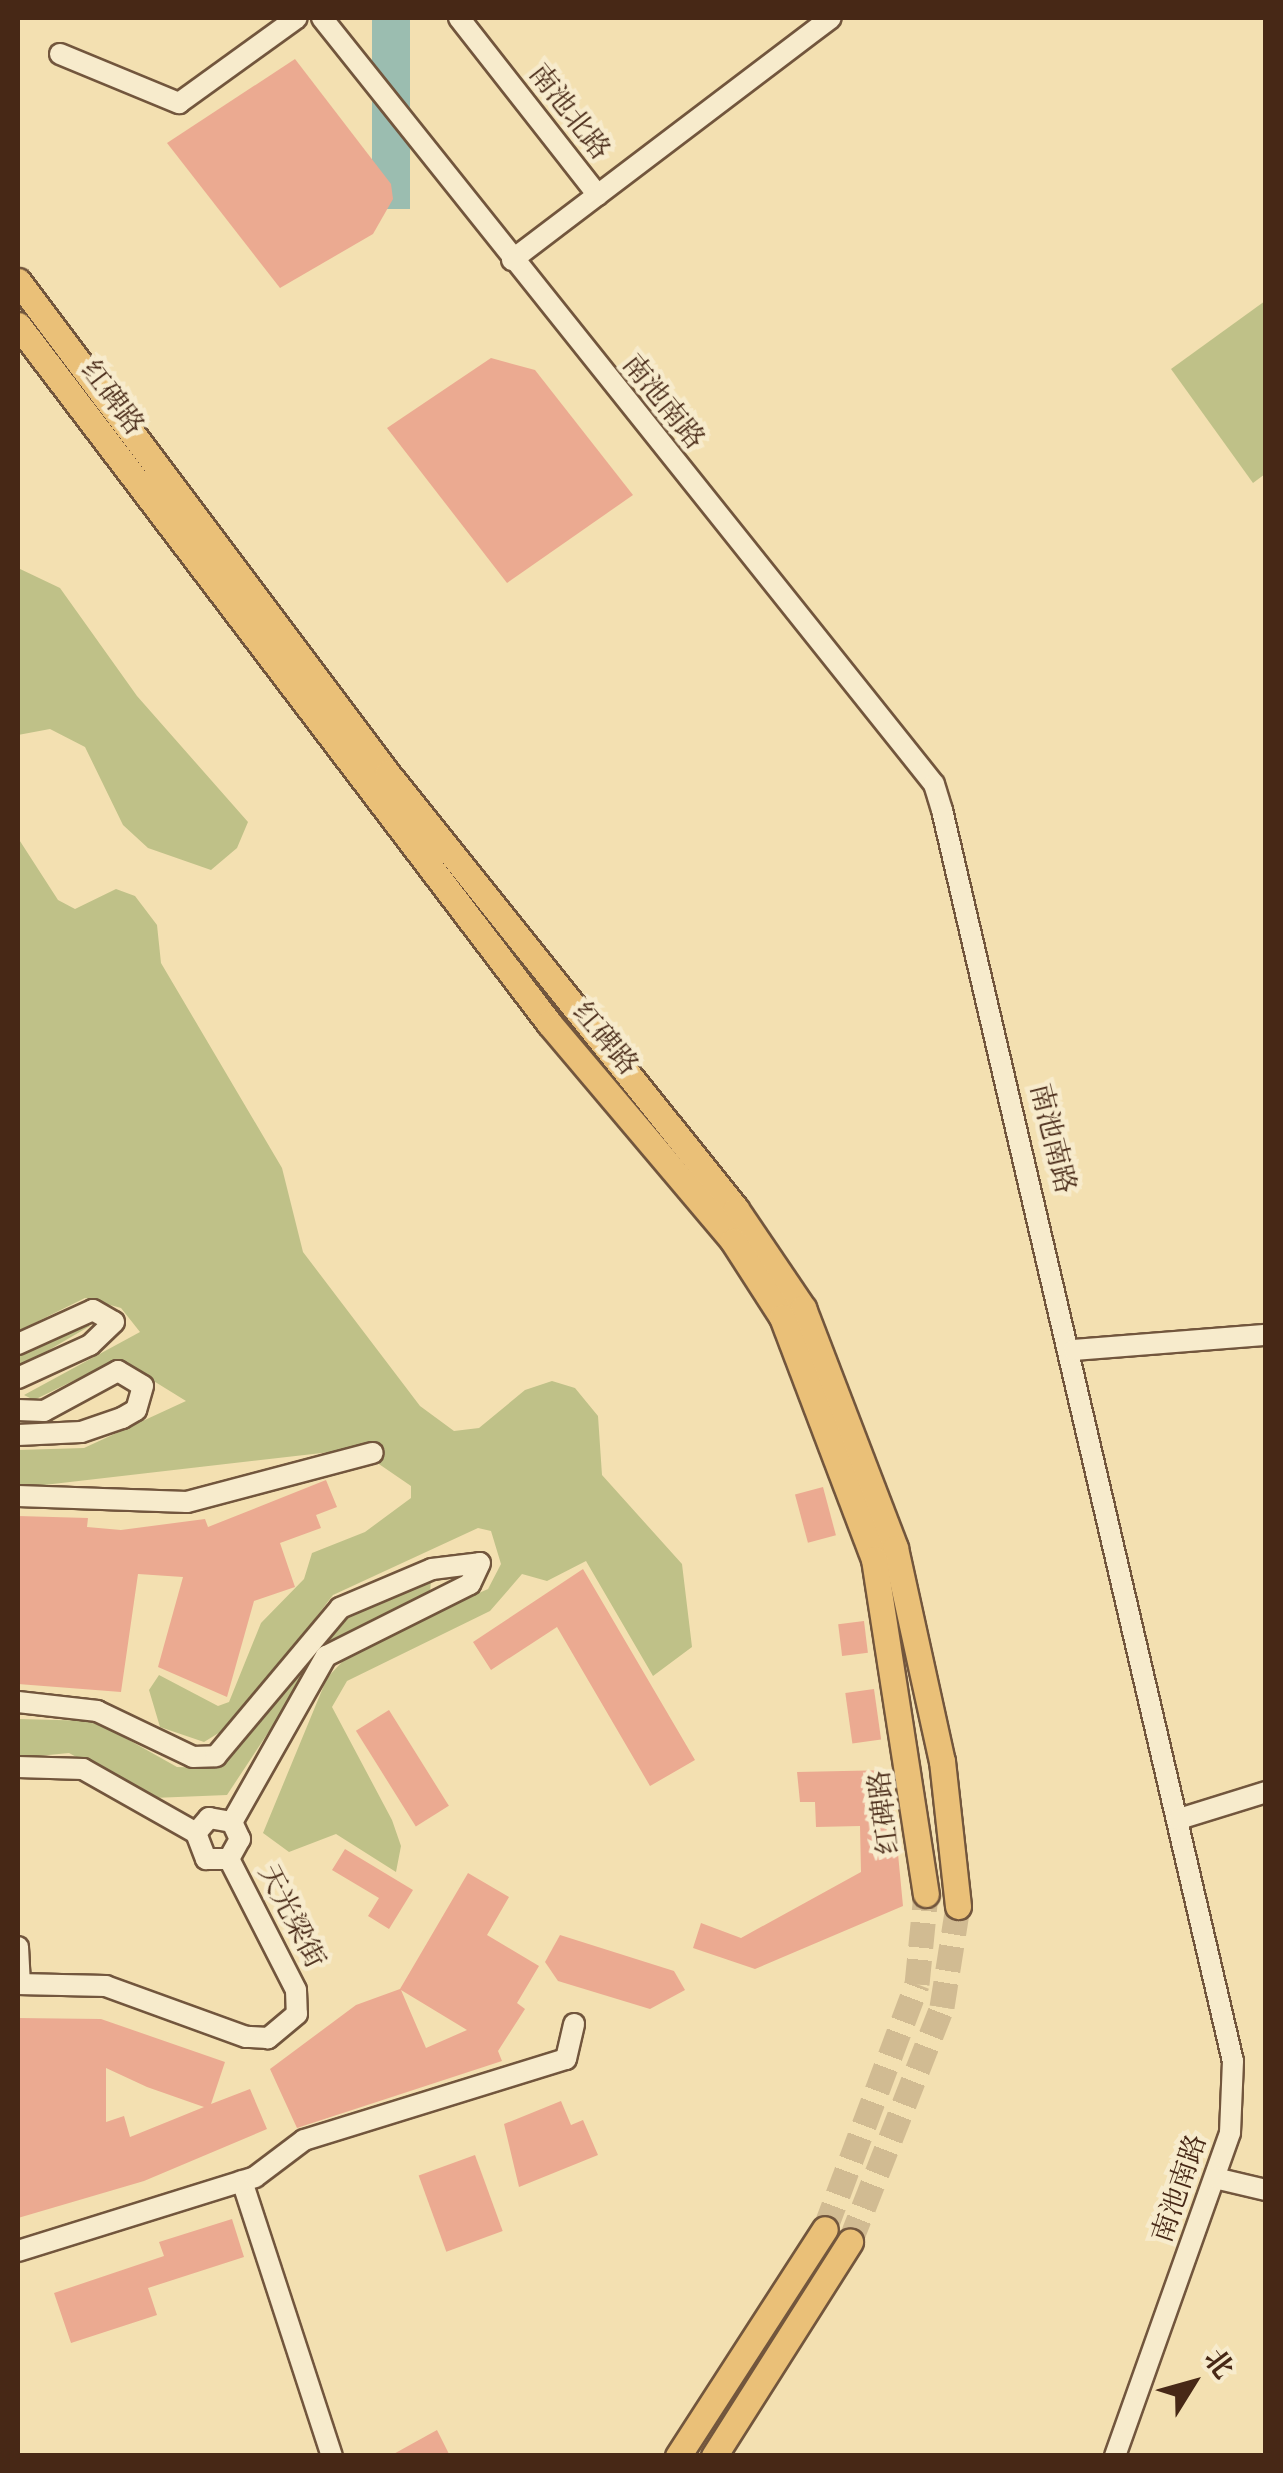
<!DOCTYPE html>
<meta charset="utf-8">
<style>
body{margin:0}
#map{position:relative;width:1283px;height:2473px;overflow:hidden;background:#f3e0b1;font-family:"Old Standard TT","Noto Serif SC",serif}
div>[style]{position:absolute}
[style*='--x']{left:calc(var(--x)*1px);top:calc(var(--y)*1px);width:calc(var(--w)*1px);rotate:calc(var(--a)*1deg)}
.green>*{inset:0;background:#bfc188}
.water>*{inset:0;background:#9bbdb0;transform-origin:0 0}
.building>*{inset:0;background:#ebaa91;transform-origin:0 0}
.major-tunnel>*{height:25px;margin-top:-12.5px;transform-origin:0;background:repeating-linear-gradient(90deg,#d1bb92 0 25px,transparent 0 37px)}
.roads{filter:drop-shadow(2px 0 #72563d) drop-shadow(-2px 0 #72563d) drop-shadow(0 2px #72563d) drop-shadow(0 -2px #72563d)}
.minor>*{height:20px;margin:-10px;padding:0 10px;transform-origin:10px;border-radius:10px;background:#f7ebcc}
.major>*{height:25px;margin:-12.5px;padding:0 12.5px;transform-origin:12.5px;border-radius:12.5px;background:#eac078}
span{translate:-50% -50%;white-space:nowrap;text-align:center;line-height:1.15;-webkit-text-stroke:9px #f7ebcc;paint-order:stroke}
.street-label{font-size:28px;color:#472816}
.frame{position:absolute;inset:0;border:20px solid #472816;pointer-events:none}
.north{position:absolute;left:1143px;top:2333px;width:100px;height:100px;-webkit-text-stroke:8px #f7ebcc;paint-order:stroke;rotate:53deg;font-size:28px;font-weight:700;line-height:40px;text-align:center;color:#472816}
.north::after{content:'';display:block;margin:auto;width:35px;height:45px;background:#472816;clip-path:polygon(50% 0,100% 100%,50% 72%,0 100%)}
</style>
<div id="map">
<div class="green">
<i style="clip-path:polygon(1265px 301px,1265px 474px,1253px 483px,1171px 369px)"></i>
<i style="clip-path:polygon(18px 568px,60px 588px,137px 696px,248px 822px,237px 848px,211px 870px,148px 848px,123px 825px,85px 747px,50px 729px,18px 735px)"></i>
<i style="clip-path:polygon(18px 838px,58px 900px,75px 909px,116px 889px,135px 896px,157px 925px,161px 963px,282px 1168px,303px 1252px,420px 1406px,454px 1431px,479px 1428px,525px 1390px,552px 1381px,575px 1388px,598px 1416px,602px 1475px,682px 1564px,692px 1647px,653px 1676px,586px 1561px,547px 1581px,522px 1574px,490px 1611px,347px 1681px,332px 1707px,392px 1820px,401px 1846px,396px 1872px,336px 1834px,289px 1852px,263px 1833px,327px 1678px,355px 1648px,488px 1589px,501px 1564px,491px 1531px,478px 1528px,333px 1595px,235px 1723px,204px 1742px,160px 1727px,149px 1690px,159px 1675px,218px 1706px,229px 1702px,261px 1623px,304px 1579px,312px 1553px,365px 1532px,411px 1498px,411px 1486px,357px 1449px,18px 1488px,18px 1450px,84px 1448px,186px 1401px,118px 1359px,34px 1400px,24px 1395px,140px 1332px,121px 1308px,85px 1298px,18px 1331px)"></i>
<i style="clip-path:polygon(77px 1323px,90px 1326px,18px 1368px,18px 1354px)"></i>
<i style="clip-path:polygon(431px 1580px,430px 1593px,324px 1648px,227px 1795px,153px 1798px,69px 1753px,18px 1758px,18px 1719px,95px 1721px,177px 1767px,208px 1768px,337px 1619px)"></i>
</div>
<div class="water">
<i style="left:372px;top:18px;width:38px;height:191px"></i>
</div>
<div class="building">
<i style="clip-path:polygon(295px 59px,391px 184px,393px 199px,373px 234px,280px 288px,167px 143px)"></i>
<i style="clip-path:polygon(491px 358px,535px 370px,633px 495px,507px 583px,387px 428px)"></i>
<i style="clip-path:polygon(326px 1480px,337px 1507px,316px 1515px,321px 1528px,280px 1543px,295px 1587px,254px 1601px,227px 1697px,158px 1667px,183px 1577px,138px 1574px,121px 1692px,18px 1684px,18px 1516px,88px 1518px,87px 1527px,121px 1530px,205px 1519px,208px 1527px)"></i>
<i style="left:823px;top:1487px;width:50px;height:29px;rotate:75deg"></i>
<i style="clip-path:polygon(583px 1569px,695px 1760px,650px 1786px,557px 1627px,491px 1670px,473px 1642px)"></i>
<i style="left:864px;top:1621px;width:32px;height:26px;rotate:83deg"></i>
<i style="left:874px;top:1689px;width:51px;height:29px;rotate:82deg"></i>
<i style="left:389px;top:1710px;width:113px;height:39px;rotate:58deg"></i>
<i style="clip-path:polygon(890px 1770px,903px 1906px,755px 1969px,693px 1948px,701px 1923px,741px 1938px,861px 1872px,860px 1826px,816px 1827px,815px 1802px,800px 1802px,797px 1772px)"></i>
<i style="clip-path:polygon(345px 1849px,413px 1890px,389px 1929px,368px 1916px,379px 1898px,332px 1870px)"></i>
<i style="clip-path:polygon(evenodd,468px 1873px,509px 1897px,487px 1935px,539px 1966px,517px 2003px,525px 2009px,498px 2051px,502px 2061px,297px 2128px,270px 2069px,356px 2005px,400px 1989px,468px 1873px,401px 1990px,467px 2030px,426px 2048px,401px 1990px)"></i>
<i style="clip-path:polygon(560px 1935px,674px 1971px,685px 1990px,650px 2009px,558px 1981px,545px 1962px)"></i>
<i style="clip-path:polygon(evenodd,18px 2018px,101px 2019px,225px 2062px,211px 2104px,250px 2089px,267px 2129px,144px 2181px,18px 2218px,18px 2018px,106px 2068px,147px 2087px,204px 2107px,130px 2137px,124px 2116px,106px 2122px,106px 2068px)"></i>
<i style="clip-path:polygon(561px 2101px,571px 2125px,583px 2120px,598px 2155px,519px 2187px,504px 2124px)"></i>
<i style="left:475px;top:2155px;width:81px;height:60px;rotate:70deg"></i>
<i style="clip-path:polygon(232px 2219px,244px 2257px,148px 2288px,157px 2315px,71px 2343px,54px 2293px,164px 2256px,159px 2242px)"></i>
<i style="clip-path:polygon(437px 2430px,450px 2456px,390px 2456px)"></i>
</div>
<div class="major-tunnel">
<i style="--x:825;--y:2229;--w:262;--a:-69.4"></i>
<i style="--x:917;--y:1984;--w:90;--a:-84.3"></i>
<i style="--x:850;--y:2242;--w:252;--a:-68.6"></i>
<i style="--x:942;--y:2007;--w:102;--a:-81"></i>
</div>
<div class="roads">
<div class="minor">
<i style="--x:322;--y:18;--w:980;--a:51.38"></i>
<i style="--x:934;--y:784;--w:27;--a:73"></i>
<i style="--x:942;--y:810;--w:1284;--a:76.91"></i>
<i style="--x:1233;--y:2061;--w:72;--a:92.4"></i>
<i style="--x:1230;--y:2133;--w:343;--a:109.6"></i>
<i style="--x:459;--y:18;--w:225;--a:51.9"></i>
<i style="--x:60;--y:54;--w:129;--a:22.4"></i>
<i style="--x:179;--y:103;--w:145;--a:-35.8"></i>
<i style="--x:512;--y:260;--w:400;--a:-37.2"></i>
<i style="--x:18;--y:1344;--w:82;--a:-24.4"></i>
<i style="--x:93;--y:1310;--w:24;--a:30"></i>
<i style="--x:114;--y:1322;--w:33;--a:136"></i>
<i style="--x:90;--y:1345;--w:79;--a:155.4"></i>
<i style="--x:1074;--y:1350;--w:193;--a:-4.5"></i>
<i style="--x:18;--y:1410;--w:26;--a:2"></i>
<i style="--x:44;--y:1411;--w:84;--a:-28.4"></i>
<i style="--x:118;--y:1371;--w:29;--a:31"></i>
<i style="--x:143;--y:1386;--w:25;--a:106"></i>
<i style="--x:136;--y:1410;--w:16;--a:150"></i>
<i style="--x:122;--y:1418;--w:43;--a:161.1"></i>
<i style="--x:81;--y:1432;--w:63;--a:177.3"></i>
<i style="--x:18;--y:1496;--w:169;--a:2"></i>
<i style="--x:187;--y:1502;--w:192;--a:-14.8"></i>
<i style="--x:18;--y:1702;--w:80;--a:6.5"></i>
<i style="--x:97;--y:1711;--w:106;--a:25.6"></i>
<i style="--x:193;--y:1757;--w:23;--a:-2"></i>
<i style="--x:216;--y:1756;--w:193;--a:-50"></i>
<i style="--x:340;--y:1608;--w:100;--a:-23"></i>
<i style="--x:432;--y:1569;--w:48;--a:-7.1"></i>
<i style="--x:480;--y:1563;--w:23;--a:115"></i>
<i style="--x:470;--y:1584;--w:161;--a:153.4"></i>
<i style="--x:326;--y:1656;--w:191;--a:119.5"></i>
<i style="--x:232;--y:1822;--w:19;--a:65"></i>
<i style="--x:240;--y:1839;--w:23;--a:119"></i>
<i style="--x:18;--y:1767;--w:65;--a:1.8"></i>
<i style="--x:83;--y:1769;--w:130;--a:29.5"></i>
<i style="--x:196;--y:1833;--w:28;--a:69"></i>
<i style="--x:206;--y:1859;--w:23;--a:0"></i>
<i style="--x:229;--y:1859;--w:147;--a:62.9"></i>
<i style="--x:296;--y:1990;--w:24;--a:88"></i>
<i style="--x:297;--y:2014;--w:38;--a:140"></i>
<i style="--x:268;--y:2038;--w:22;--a:-177"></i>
<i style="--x:246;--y:2037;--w:149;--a:-160"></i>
<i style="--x:106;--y:1986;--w:88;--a:-178.7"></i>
<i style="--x:1179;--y:1819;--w:91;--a:-17.2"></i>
<i style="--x:196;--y:1833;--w:20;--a:-49"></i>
<i style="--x:209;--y:1818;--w:23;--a:10"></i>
<i style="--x:18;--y:1947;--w:37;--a:87"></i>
<i style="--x:1215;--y:2178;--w:52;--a:13.2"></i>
<i style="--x:242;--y:2181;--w:289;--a:71.9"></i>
<i style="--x:18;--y:2251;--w:248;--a:-17.3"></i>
<i style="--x:255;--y:2177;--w:61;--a:-37.1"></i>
<i style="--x:304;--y:2140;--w:274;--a:-17.2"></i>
<i style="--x:566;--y:2059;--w:36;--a:-77"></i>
</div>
<div class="major">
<i style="--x:18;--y:281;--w:615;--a:53.13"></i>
<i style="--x:387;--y:773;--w:558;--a:51.32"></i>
<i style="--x:736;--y:1209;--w:120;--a:55.9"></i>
<i style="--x:803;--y:1308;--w:257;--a:69"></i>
<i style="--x:895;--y:1548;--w:218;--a:77.6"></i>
<i style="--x:942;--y:1761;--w:146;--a:83.7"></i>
<i style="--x:18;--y:325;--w:877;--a:52.74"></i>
<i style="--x:549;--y:1023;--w:285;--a:49.8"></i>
<i style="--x:733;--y:1241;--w:90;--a:57.2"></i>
<i style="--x:782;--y:1317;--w:259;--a:69.2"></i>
<i style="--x:874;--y:1559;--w:339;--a:81.2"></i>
<i style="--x:678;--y:2456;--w:270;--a:-57.1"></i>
<i style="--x:714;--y:2456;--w:254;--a:-57.6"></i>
</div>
</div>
<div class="street-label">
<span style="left:568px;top:113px;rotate:52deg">南池北路</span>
<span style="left:111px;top:399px;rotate:53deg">红碑路</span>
<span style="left:662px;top:403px;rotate:51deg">南池南路</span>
<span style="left:604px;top:1040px;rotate:50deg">红碑路</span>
<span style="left:1051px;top:1139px;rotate:76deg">南池南路</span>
<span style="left:886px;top:1812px;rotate:-97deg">红碑路</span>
<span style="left:290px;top:1917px;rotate:63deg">天光梁街</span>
<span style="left:1181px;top:2189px;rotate:-71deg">南池南路</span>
</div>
<div class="frame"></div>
<div class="north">北</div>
</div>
